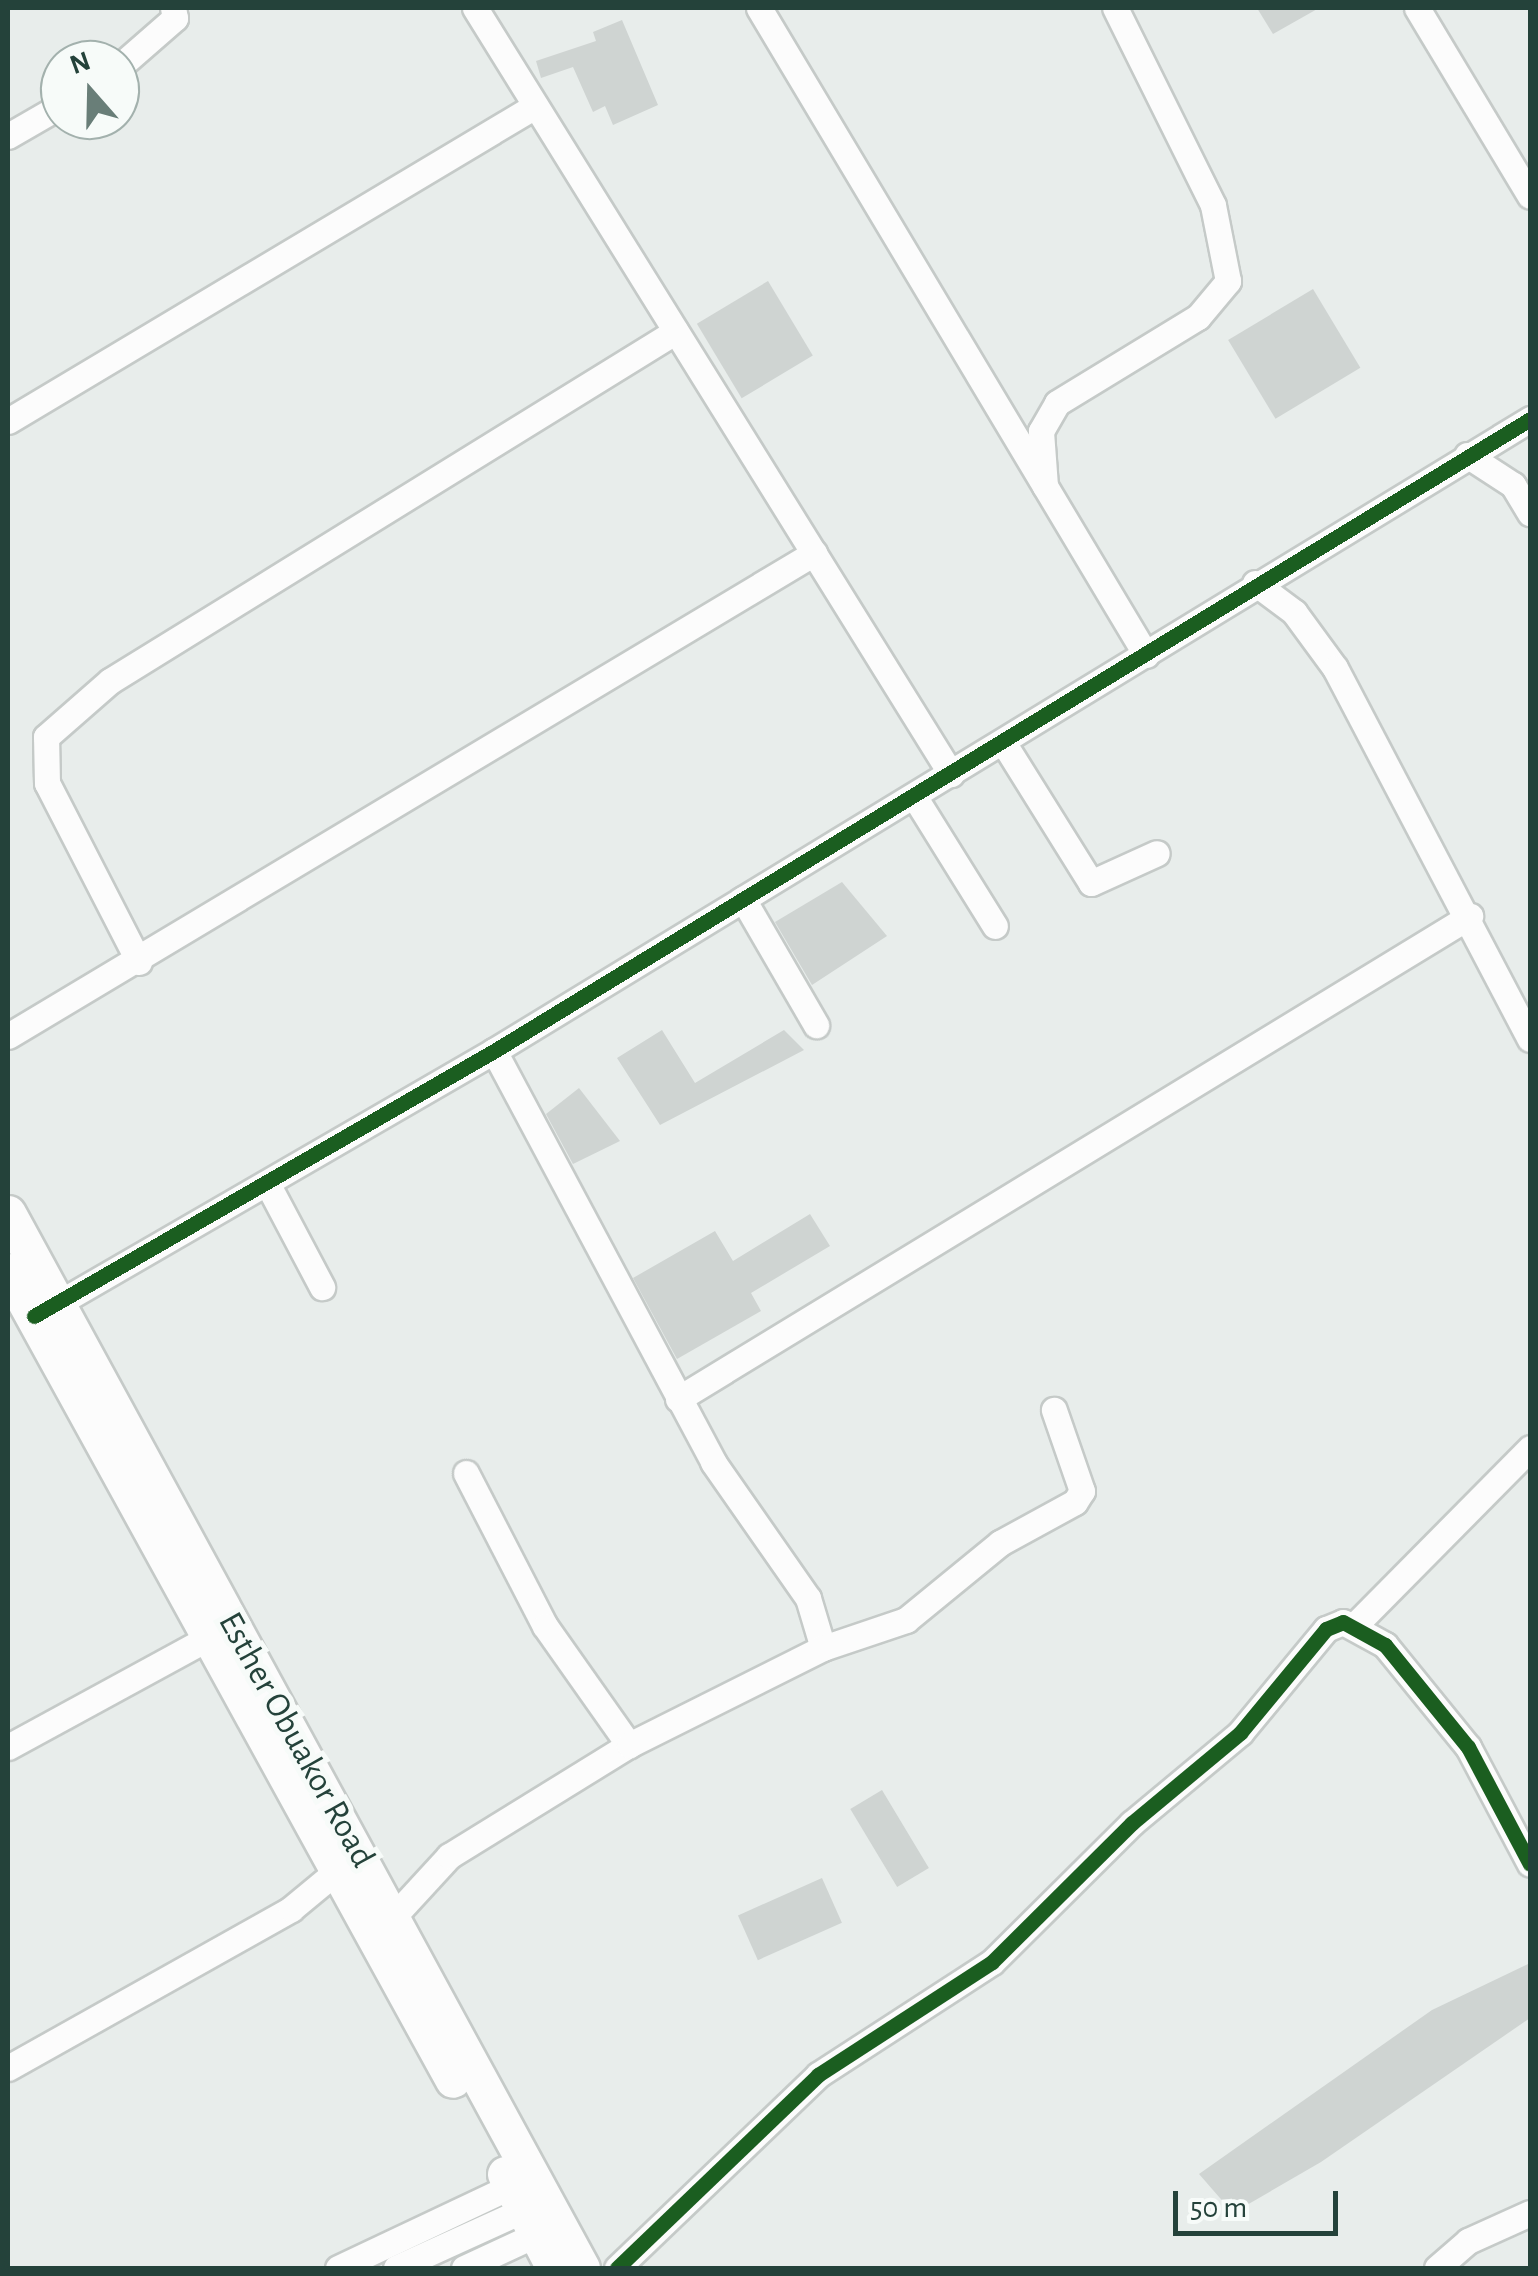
<!DOCTYPE html>
<style>
body{margin:0}
#map{position:relative;width:1538px;height:2276px;overflow:hidden;background:#e8edeb;font-family:"Alegreya Sans",sans-serif}
div>[style]{position:absolute}
[style*='--x']{left:calc(var(--x)*1px);top:calc(var(--y)*1px);width:calc(var(--w)*1px);rotate:calc(var(--a)*1deg)}
.building>*{inset:0;background:#cfd4d2;transform-origin:0 0}
.roads{filter:drop-shadow(2px 0 #c5cac8) drop-shadow(-2px 0 #c5cac8) drop-shadow(0 2px #c5cac8) drop-shadow(0 -2px #c5cac8)}
.street>*{height:25px;margin:-12.5px;padding:0 12.5px;transform-origin:12.5px;border-radius:12.5px;background:#fcfcfc}
.secondary>*{height:35px;margin:-17.5px;padding:0 17.5px;transform-origin:17.5px;border-radius:17.5px;background:#fcfcfc}
.cycleway>*{height:15px;margin:-7.5px;padding:0 7.5px;transform-origin:7.5px;border-radius:7.5px;background:#1b5e20}
span{translate:-50% -50%;white-space:nowrap;text-align:center;line-height:1.15;-webkit-text-stroke:10px #f7fbf9;paint-order:stroke}
.street-label{font-size:35px;color:#24423a}
.frame{position:absolute;inset:0;border:10px solid #24423a;pointer-events:none}
.north{position:absolute;left:40px;top:40px;width:100px;height:100px;box-sizing:border-box;background:#f7fbf9;border:2px solid #a3b1ad;border-radius:50%;rotate:340deg;font-size:28px;font-weight:700;line-height:40px;text-align:center;color:#24423a}
.north::after{content:'';display:block;margin:auto;width:35px;height:45px;background:#697e78;clip-path:polygon(50% 0,100% 100%,50% 72%,0 100%)}
.scale{position:absolute;left:1173px;top:2191px;width:165px;height:45px;box-sizing:border-box;border:5px solid #24423a;border-top:0;padding-left:12px;font-size:30px;line-height:35px;white-space:nowrap;color:#24423a;-webkit-text-stroke:8px #f7fbf9;paint-order:stroke}
</style>
<div id="map">
<div class="building">
<i style="clip-path:polygon(1257px 8px,1319px 8px,1273px 34px)"></i>
<i style="clip-path:polygon(622px 20px,658px 105px,613px 125px,605px 106px,593px 112px,573px 67px,541px 78px,536px 61px,596px 41px,593px 32px)"></i>
<i style="left:768px;top:281px;width:87px;height:83px;rotate:59deg"></i>
<i style="left:1313px;top:289px;width:92px;height:99px;rotate:59deg"></i>
<i style="clip-path:polygon(842px 882px,887px 936px,812px 985px,775px 922px)"></i>
<i style="clip-path:polygon(662px 1030px,695px 1083px,784px 1030px,804px 1050px,660px 1125px,617px 1058px)"></i>
<i style="clip-path:polygon(579px 1088px,620px 1141px,573px 1164px,546px 1114px)"></i>
<i style="clip-path:polygon(810px 1214px,830px 1246px,751px 1293px,761px 1311px,677px 1359px,633px 1278px,715px 1231px,733px 1261px)"></i>
<i style="left:882px;top:1790px;width:91px;height:37px;rotate:59deg"></i>
<i style="left:822px;top:1878px;width:49px;height:92px;rotate:66deg"></i>
<i style="clip-path:polygon(1530px 1963px,1530px 2018px,1321px 2162px,1233px 2213px,1199px 2174px,1432px 2010px)"></i>
</div>
<div class="roads">
<div class="street">
<i style="--x:475;--y:8;--w:902;--a:58.14"></i>
<i style="--x:759;--y:8;--w:754;--a:59.11"></i>
<i style="--x:1417;--y:8;--w:219;--a:59"></i>
<i style="--x:120;--y:66;--w:73;--a:-41.1"></i>
<i style="--x:175;--y:18;--w:10;--a:-101"></i>
<i style="--x:8;--y:136;--w:60;--a:-30"></i>
<i style="--x:8;--y:421;--w:614;--a:-30.87"></i>
<i style="--x:1467;--y:455;--w:55;--a:33.1"></i>
<i style="--x:1513;--y:485;--w:33;--a:59"></i>
<i style="--x:1045;--y:486;--w:55;--a:-94.2"></i>
<i style="--x:1041;--y:431;--w:32;--a:-60"></i>
<i style="--x:1057;--y:403;--w:165;--a:-31.4"></i>
<i style="--x:1198;--y:317;--w:47;--a:-50.2"></i>
<i style="--x:1228;--y:281;--w:77;--a:-101.2"></i>
<i style="--x:1213;--y:205;--w:220;--a:-116.4"></i>
<i style="--x:1255;--y:583;--w:49;--a:36.6"></i>
<i style="--x:1294;--y:612;--w:69;--a:53.8"></i>
<i style="--x:1335;--y:668;--w:419;--a:62.3"></i>
<i style="--x:1003;--y:742;--w:166;--a:58"></i>
<i style="--x:1091;--y:883;--w:72;--a:-24.4"></i>
<i style="--x:914;--y:796;--w:153;--a:58.1"></i>
<i style="--x:743;--y:899;--w:146;--a:59.9"></i>
<i style="--x:139;--y:962;--w:201;--a:-117.2"></i>
<i style="--x:47;--y:783;--w:46;--a:-91.2"></i>
<i style="--x:46;--y:737;--w:85;--a:-41.2"></i>
<i style="--x:110;--y:681;--w:665;--a:-31.73"></i>
<i style="--x:8;--y:1036;--w:940;--a:-30.93"></i>
<i style="--x:494;--y:1051;--w:466;--a:61.9"></i>
<i style="--x:713;--y:1462;--w:166;--a:55.1"></i>
<i style="--x:808;--y:1598;--w:52;--a:73.3"></i>
<i style="--x:267;--y:1183;--w:118;--a:62.1"></i>
<i style="--x:43;--y:1312;--w:521;--a:-30.06"></i>
<i style="--x:494;--y:1051;--w:1214;--a:-31.38"></i>
<i style="--x:678;--y:1399;--w:928;--a:-31.38"></i>
<i style="--x:466;--y:1473;--w:172;--a:62.7"></i>
<i style="--x:545;--y:1626;--w:146;--a:54.8"></i>
<i style="--x:1357;--y:1623;--w:246;--a:-45.3"></i>
<i style="--x:8;--y:1747;--w:230;--a:-28.6"></i>
<i style="--x:393;--y:1917;--w:83;--a:-47.4"></i>
<i style="--x:449;--y:1856;--w:211;--a:-31.7"></i>
<i style="--x:629;--y:1745;--w:217;--a:-26.6"></i>
<i style="--x:823;--y:1648;--w:88;--a:-18.6"></i>
<i style="--x:906;--y:1620;--w:122;--a:-39.3"></i>
<i style="--x:1000;--y:1543;--w:85;--a:-28.7"></i>
<i style="--x:1075;--y:1502;--w:13;--a:-58"></i>
<i style="--x:1082;--y:1491;--w:86;--a:-109.1"></i>
<i style="--x:8;--y:2068;--w:325;--a:-29.3"></i>
<i style="--x:291;--y:1909;--w:61;--a:-39.7"></i>
<i style="--x:338;--y:2268;--w:206;--a:-25.3"></i>
<i style="--x:396;--y:2268;--w:155;--a:-24.4"></i>
<i style="--x:464;--y:2268;--w:95;--a:-24.9"></i>
<i style="--x:617;--y:2268;--w:279;--a:-43.8"></i>
<i style="--x:818;--y:2075;--w:207;--a:-33"></i>
<i style="--x:992;--y:1962;--w:197;--a:-44.8"></i>
<i style="--x:1132;--y:1823;--w:141;--a:-39.8"></i>
<i style="--x:1240;--y:1733;--w:135;--a:-50.4"></i>
<i style="--x:1326;--y:1629;--w:18;--a:-22"></i>
<i style="--x:1343;--y:1622;--w:48;--a:28.7"></i>
<i style="--x:1385;--y:1645;--w:132;--a:50.9"></i>
<i style="--x:1468;--y:1747;--w:132;--a:62.1"></i>
<i style="--x:1437;--y:2268;--w:41;--a:-41.1"></i>
<i style="--x:1468;--y:2241;--w:68;--a:-24.3"></i>
</div>
<div class="secondary">
<i style="--x:8;--y:1213;--w:1201;--a:61.45"></i>
<i style="--x:8;--y:1271;--w:923;--a:61.19"></i>
<i style="--x:505;--y:2174;--w:106;--a:62.5"></i>
</div>
</div>
<div class="cycleway">
<i style="--x:34;--y:1316;--w:531;--a:-29.95"></i>
<i style="--x:494;--y:1051;--w:1214;--a:-31.38"></i>
<i style="--x:617;--y:2268;--w:279;--a:-43.8"></i>
<i style="--x:818;--y:2075;--w:207;--a:-33"></i>
<i style="--x:992;--y:1962;--w:197;--a:-44.8"></i>
<i style="--x:1132;--y:1823;--w:141;--a:-39.8"></i>
<i style="--x:1240;--y:1733;--w:135;--a:-50.4"></i>
<i style="--x:1326;--y:1629;--w:18;--a:-22"></i>
<i style="--x:1343;--y:1622;--w:48;--a:28.7"></i>
<i style="--x:1385;--y:1645;--w:132;--a:50.9"></i>
<i style="--x:1468;--y:1747;--w:132;--a:62.1"></i>
</div>
<div class="street-label">
<span style="left:296px;top:1740px;rotate:61deg">Esther Obuakor Road</span>
</div>
<div class="frame"></div>
<div class="north">N</div>
<div class="scale">50 m</div>
</div>
